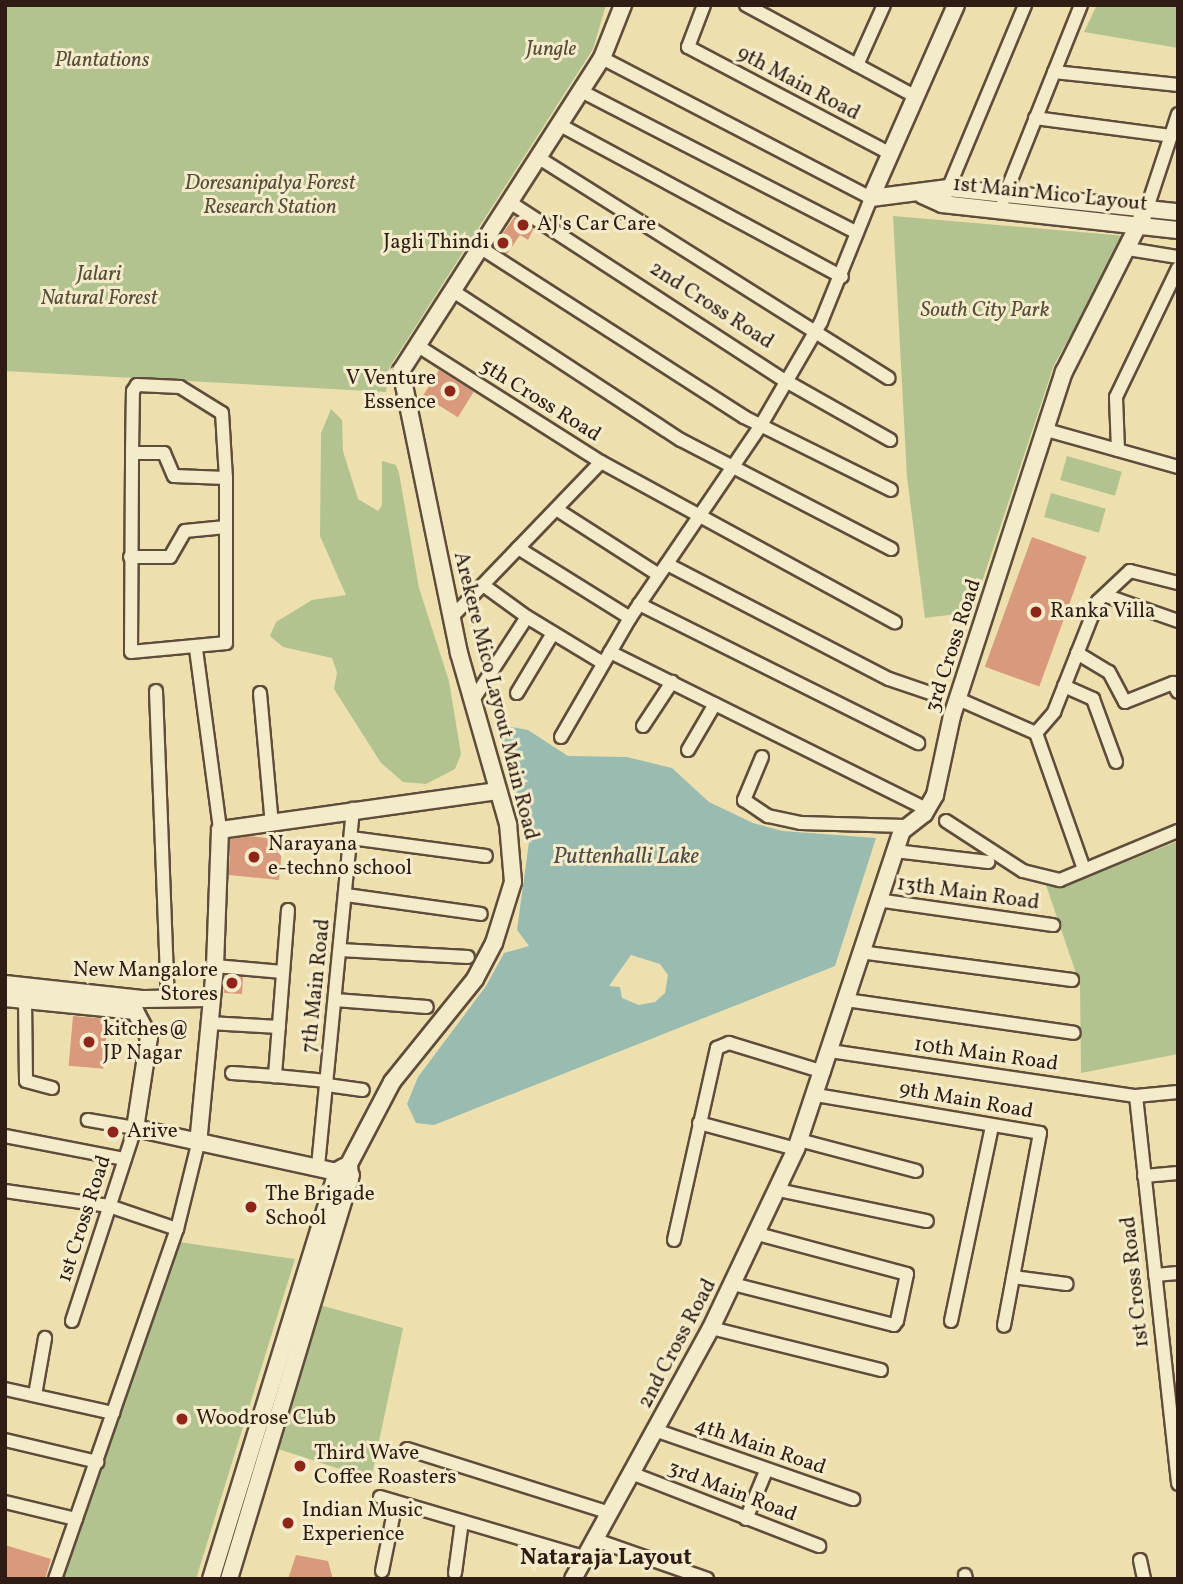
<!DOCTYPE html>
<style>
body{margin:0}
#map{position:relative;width:1183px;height:1584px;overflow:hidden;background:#eee0ae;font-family:Vollkorn,serif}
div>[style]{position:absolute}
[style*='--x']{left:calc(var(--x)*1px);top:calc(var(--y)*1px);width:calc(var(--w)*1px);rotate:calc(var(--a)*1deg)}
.green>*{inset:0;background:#b2c390;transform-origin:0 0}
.water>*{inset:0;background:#9abcb0}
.building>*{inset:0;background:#d9997c;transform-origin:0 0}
.roads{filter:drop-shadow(2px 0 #5f4d3b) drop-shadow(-2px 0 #5f4d3b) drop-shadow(0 2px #5f4d3b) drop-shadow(0 -2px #5f4d3b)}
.street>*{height:12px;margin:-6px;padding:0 6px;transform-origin:6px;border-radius:6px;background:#f4ebca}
.secondary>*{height:16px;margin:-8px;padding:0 8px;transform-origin:8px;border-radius:8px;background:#f4ebca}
.dots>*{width:19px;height:19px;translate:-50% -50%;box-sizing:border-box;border:4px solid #f4ebca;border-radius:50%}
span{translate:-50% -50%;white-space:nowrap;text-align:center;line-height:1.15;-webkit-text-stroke:6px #f4ebca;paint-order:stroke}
.park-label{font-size:21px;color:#564e3a;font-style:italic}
.street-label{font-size:21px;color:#2f1c15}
.poi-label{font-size:21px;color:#2f1c15}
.left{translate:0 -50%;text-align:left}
.right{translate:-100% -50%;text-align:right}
.water-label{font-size:23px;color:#4f4c44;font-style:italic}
.neighbourhood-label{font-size:23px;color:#2f1c15;font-weight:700}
.frame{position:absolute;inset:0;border:7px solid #2f1c15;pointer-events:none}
</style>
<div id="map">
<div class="green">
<i style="clip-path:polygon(5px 5px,606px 5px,593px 49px,389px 368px,386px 392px,5px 371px)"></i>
<i style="clip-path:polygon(1097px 5px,1178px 5px,1178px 48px,1084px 32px)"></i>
<i style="clip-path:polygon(893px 216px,1126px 236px,1054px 365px,972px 612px,925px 618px,907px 477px)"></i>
<i style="clip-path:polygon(331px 409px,342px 420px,343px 451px,358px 499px,378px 511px,382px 505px,382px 461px,396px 465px,399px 473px,419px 588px,449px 681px,461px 754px,455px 769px,426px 784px,403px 782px,381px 763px,334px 689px,337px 672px,332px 658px,283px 647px,270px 636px,276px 622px,312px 600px,346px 595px,320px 536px,321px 433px)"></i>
<i style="left:1067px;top:456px;width:57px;height:25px;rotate:16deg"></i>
<i style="left:1051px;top:493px;width:57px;height:25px;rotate:16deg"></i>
<i style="clip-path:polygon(1178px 841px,1178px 1054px,1081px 1073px,1080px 985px,1046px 885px,1064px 887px)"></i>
<i style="clip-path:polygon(179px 1242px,295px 1259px,196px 1579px,63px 1579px)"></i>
<i style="clip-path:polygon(320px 1305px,403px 1328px,371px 1479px,278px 1449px)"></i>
</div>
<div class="water">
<i style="clip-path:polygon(evenodd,496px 724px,528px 730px,568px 756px,627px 757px,672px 768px,709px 802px,753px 823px,783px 831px,876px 838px,835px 966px,434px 1125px,416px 1123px,407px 1104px,418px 1077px,486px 986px,504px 953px,529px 946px,517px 930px,529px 842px,496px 724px,631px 955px,660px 964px,668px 975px,665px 993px,655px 1002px,639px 1005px,622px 998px,620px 987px,609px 986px,631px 955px)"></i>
</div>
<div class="building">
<i style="clip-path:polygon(515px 216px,534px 228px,528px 240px,520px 235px,507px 254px,494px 246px)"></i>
<i style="left:439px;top:370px;width:41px;height:30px;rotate:32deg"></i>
<i style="left:1032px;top:537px;width:58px;height:138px;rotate:20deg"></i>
<i style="clip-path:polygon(249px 836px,283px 840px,279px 880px,229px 875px,230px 839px)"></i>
<i style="left:225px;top:976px;width:18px;height:17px;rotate:3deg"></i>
<i style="left:73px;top:1016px;width:35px;height:50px;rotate:5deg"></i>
<i style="clip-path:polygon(5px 1545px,51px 1559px,45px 1579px,5px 1579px)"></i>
<i style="clip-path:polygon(296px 1555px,328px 1561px,333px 1579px,288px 1579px)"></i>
</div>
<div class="roads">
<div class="street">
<i style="--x:704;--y:5;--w:45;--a:110.9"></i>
<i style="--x:688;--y:47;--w:229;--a:27.8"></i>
<i style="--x:746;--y:5;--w:193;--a:28.4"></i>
<i style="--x:857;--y:65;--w:66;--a:-65.8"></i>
<i style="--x:1054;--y:72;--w:125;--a:6"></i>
<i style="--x:581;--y:91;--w:310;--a:27.2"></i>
<i style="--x:1035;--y:118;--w:137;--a:7.5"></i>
<i style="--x:560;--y:125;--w:320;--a:28.3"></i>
<i style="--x:539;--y:158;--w:413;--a:32.2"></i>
<i style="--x:946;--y:194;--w:205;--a:-67.3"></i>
<i style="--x:1003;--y:200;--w:210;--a:-68.2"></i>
<i style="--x:511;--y:203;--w:325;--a:33"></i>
<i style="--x:784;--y:380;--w:122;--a:29.5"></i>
<i style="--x:1147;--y:208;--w:99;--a:-71.7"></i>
<i style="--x:481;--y:248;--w:313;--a:32.7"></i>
<i style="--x:744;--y:417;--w:164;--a:26.4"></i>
<i style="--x:1128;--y:249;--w:51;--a:9.1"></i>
<i style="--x:453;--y:291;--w:272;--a:33.2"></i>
<i style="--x:681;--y:440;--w:237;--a:27.4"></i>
<i style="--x:418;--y:346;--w:217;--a:32.4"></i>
<i style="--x:601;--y:462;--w:216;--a:133.9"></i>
<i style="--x:1050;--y:431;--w:133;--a:15.7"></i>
<i style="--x:1118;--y:450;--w:53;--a:-92.2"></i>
<i style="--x:1116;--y:397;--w:143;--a:-64.3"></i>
<i style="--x:132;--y:453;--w:62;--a:-89.1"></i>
<i style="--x:133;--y:391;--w:7;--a:-56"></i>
<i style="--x:137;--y:385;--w:43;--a:2.7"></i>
<i style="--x:180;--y:387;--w:49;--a:31.8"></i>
<i style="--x:222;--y:413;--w:65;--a:86.5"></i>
<i style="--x:226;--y:478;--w:165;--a:90"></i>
<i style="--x:226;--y:643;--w:95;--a:174.6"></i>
<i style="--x:131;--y:652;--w:199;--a:-89.7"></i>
<i style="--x:132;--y:453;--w:32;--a:0"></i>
<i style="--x:164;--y:453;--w:25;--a:67"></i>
<i style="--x:174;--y:476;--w:52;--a:2.2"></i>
<i style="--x:601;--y:462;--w:335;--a:28.6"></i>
<i style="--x:556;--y:509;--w:122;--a:32.7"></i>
<i style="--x:518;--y:548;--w:132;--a:32"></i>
<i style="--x:130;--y:557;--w:40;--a:0"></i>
<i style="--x:170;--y:557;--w:30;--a:-60"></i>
<i style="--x:185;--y:531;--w:41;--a:-5.6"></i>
<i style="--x:667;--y:564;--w:250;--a:27.4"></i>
<i style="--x:889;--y:679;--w:46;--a:18.8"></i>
<i style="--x:483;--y:585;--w:54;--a:36"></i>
<i style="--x:1107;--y:596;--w:75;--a:19.4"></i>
<i style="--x:639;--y:604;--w:312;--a:26.5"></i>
<i style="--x:196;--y:649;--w:183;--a:82.4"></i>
<i style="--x:610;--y:652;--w:355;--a:26.4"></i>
<i style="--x:1077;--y:653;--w:37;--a:31"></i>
<i style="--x:1109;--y:672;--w:34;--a:62"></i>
<i style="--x:1125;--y:702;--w:52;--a:-21.6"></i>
<i style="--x:1173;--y:683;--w:10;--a:61"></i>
<i style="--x:1064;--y:686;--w:32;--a:24"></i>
<i style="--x:1093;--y:699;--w:67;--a:69.9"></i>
<i style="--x:156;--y:691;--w:309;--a:87.8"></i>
<i style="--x:260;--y:693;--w:132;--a:84.8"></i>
<i style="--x:517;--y:693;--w:70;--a:-59"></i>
<i style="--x:475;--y:697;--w:95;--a:-57"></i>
<i style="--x:527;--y:617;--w:89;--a:31.2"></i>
<i style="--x:958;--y:699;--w:85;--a:23.6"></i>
<i style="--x:1036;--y:733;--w:144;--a:70.6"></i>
<i style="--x:643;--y:726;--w:53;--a:-56.6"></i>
<i style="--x:1036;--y:733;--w:28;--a:-49"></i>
<i style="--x:1054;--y:712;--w:119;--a:-68.4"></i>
<i style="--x:1098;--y:601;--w:44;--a:-43.2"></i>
<i style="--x:1130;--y:571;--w:49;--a:14"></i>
<i style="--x:561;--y:737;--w:138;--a:-59.9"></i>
<i style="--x:630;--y:618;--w:233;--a:-55.8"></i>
<i style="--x:761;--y:425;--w:119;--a:-59.8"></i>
<i style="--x:821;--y:322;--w:134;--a:-68"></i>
<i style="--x:871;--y:198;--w:303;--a:-152.5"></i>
<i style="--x:688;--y:750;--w:53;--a:-59.6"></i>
<i style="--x:762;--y:757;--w:47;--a:112.7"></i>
<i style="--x:744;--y:800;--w:29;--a:34"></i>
<i style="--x:768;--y:816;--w:34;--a:12"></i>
<i style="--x:801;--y:823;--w:103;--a:1.7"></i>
<i style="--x:946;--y:821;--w:92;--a:33"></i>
<i style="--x:1023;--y:871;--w:38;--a:14"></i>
<i style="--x:1060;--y:880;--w:128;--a:-22.6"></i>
<i style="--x:351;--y:838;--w:136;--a:7.6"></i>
<i style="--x:895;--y:851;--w:94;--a:6.7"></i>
<i style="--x:346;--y:895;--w:136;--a:8"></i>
<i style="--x:877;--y:900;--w:178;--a:8.1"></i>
<i style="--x:288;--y:910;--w:167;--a:94.5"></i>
<i style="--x:275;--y:1076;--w:52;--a:5.5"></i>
<i style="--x:340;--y:950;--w:128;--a:3.1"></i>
<i style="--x:860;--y:952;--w:214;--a:7.5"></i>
<i style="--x:215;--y:966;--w:68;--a:5"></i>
<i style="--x:25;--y:999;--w:82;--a:89.3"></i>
<i style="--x:26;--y:1081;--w:27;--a:15"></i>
<i style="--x:335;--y:1000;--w:92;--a:4.4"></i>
<i style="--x:846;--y:1000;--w:230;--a:8.2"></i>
<i style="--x:209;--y:1023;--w:70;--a:3.3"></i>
<i style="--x:830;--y:1051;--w:309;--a:8.4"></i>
<i style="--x:1136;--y:1096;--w:42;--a:-5.4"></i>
<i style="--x:232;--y:1073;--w:43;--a:4"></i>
<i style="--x:327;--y:1085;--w:36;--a:8"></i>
<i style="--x:816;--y:1095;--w:227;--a:9.6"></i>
<i style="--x:1040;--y:1133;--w:196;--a:100.6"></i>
<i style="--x:1136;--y:1096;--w:390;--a:83.8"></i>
<i style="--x:699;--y:1123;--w:100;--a:15"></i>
<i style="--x:5;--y:1136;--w:122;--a:10.9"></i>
<i style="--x:799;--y:1140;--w:121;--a:14.8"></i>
<i style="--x:318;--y:1166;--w:359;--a:-84.4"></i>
<i style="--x:1144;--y:1176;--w:34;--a:-5"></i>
<i style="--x:778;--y:1190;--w:152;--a:11.8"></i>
<i style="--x:5;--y:1191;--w:105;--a:8.2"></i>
<i style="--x:109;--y:1206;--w:72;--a:18.7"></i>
<i style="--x:674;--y:1240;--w:197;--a:-77.4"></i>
<i style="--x:717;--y:1048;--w:13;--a:-23"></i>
<i style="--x:729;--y:1043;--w:99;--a:17"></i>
<i style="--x:1155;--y:1275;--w:23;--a:-5"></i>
<i style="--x:1013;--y:1277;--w:54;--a:7.4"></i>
<i style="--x:733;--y:1284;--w:166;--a:14.3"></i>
<i style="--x:894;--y:1325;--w:5;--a:-53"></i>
<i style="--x:897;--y:1321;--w:48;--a:-78"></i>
<i style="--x:907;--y:1274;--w:154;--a:-165"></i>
<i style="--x:72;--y:1321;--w:203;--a:-71.9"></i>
<i style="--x:135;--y:1128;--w:48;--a:-170.3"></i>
<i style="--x:951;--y:1321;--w:199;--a:-78.1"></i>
<i style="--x:711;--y:1328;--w:175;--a:13.9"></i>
<i style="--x:5;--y:1389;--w:111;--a:12.5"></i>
<i style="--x:35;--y:1395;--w:58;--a:-80"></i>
<i style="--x:655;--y:1430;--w:210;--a:19.2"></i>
<i style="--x:5;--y:1440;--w:95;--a:13.4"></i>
<i style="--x:407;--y:1449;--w:210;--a:17.5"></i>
<i style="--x:631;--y:1473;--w:202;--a:21.2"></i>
<i style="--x:380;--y:1497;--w:213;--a:16.4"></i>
<i style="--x:5;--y:1502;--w:73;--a:13.5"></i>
<i style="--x:746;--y:1519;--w:52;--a:-67.4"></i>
<i style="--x:593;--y:1539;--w:121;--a:19.3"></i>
<i style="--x:1140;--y:1560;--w:19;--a:78"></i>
<i style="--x:382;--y:1571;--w:70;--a:-78.5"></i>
<i style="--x:455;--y:1573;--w:52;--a:-82.3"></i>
<i style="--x:965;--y:1575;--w:4;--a:76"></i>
<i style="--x:55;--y:1579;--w:371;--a:-70.8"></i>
<i style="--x:177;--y:1229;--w:88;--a:-76.1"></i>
</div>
<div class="secondary">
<i style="--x:956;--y:5;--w:211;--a:113.8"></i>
<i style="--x:871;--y:198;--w:78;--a:-7.4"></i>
<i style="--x:948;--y:188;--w:231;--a:6"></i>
<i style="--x:922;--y:195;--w:22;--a:24"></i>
<i style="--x:942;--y:204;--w:237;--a:6.3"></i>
<i style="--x:5;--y:984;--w:140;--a:6.2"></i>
<i style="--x:144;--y:999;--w:65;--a:-0.9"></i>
<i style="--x:5;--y:998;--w:131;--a:5.7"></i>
<i style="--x:135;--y:1011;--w:30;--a:62"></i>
<i style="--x:149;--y:1037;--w:92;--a:98.7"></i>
<i style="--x:135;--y:1128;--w:221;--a:12.3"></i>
<i style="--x:198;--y:1144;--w:179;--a:-84.5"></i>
<i style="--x:215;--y:966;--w:136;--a:-87.9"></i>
<i style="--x:220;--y:830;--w:281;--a:-8"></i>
<i style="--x:349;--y:1164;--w:93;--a:-62.3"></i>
<i style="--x:392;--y:1082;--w:132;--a:-51.1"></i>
<i style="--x:475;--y:979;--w:41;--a:-62.2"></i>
<i style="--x:494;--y:943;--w:64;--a:-72.7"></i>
<i style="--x:513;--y:882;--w:58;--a:-94.9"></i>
<i style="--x:508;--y:824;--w:178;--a:-106"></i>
<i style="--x:459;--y:653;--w:288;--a:-101.6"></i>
<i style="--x:401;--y:371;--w:372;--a:-57.3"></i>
<i style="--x:602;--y:58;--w:57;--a:-68.4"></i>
<i style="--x:211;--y:1579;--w:427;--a:-72.8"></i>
<i style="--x:337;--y:1171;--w:8;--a:-30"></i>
<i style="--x:229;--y:1579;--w:418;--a:-73.2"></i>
<i style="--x:350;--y:1179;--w:14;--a:-94"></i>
<i style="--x:573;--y:1579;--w:286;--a:-61.2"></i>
<i style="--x:711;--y:1328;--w:198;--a:-64.6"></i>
<i style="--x:796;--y:1149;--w:335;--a:-71.6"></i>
<i style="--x:902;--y:831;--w:28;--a:-38"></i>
<i style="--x:924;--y:814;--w:22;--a:-60"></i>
<i style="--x:935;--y:795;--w:81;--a:-77.9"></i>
<i style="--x:952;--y:716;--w:362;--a:-72"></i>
<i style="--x:1064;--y:372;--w:184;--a:-63.2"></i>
</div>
</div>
<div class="dots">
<i style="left:523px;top:225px;background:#8f2418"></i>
<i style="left:503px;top:243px;background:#8f2418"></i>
<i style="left:450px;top:391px;background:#8f2418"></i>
<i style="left:1036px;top:612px;background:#8f2418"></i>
<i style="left:254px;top:857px;background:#8f2418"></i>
<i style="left:232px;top:983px;background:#8f2418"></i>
<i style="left:89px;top:1042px;background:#8f2418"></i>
<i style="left:113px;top:1132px;background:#8f2418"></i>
<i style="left:251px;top:1207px;background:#8f2418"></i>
<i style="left:182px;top:1419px;background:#8f2418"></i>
<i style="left:300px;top:1466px;background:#8f2418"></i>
<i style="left:288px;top:1523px;background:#8f2418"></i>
</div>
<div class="park-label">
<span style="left:551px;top:50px">Jungle</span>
<span style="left:102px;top:61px">Plantations</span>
<span style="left:270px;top:196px">Doresanipalya Forest<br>Research Station</span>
<span style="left:99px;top:287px">Jalari<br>Natural Forest</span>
<span style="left:985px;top:311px">South City Park</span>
</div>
<div class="street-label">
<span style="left:798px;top:84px;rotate:28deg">9th Main Road</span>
<span style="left:1050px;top:195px;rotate:6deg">1st Main Mico Layout</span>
<span style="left:711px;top:306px;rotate:33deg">2nd Cross Road</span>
<span style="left:540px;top:401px;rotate:32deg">5th Cross Road</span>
<span style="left:954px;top:646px;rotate:-72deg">3rd Cross Road</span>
<span style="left:495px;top:696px;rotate:76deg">Arekere Mico Layout Main Road</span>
<span style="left:968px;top:894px;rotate:8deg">13th Main Road</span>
<span style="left:317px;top:986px;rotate:-84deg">7th Main Road</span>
<span style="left:986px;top:1055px;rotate:8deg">10th Main Road</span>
<span style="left:966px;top:1101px;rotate:10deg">9th Main Road</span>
<span style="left:85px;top:1219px;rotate:-72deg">1st Cross Road</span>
<span style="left:1136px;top:1282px;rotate:-96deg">1st Cross Road</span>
<span style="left:678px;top:1344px;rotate:-62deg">2nd Cross Road</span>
<span style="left:760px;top:1447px;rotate:19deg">4th Main Road</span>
<span style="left:732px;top:1492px;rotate:21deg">3rd Main Road</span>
</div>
<div class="poi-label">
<span class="left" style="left:537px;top:225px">AJ's Car Care</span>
<span class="right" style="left:489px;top:243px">Jagli Thindi</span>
<span class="right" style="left:436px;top:391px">V Venture<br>Essence</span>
<span class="left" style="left:1050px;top:612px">Ranka Villa</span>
<span class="left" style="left:268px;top:857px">Narayana<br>e-techno school</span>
<span class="right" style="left:218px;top:983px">New Mangalore<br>Stores</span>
<span class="left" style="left:103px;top:1042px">kitches@<br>JP Nagar</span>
<span class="left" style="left:127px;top:1132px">Arive</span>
<span class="left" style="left:265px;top:1207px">The Brigade<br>School</span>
<span class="left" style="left:196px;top:1419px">Woodrose Club</span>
<span class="left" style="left:314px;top:1466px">Third Wave<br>Coffee Roasters</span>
<span class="left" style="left:302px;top:1523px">Indian Music<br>Experience</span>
</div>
<div class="water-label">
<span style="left:626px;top:857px">Puttenhalli Lake</span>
</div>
<div class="neighbourhood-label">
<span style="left:606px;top:1558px">Nataraja Layout</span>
</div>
<div class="frame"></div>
</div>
